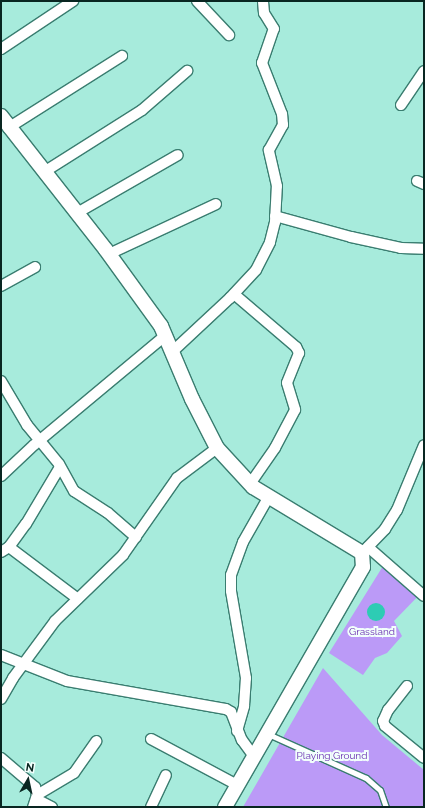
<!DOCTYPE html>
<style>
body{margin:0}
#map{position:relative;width:425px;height:808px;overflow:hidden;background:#a7ebdc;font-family:Raleway,sans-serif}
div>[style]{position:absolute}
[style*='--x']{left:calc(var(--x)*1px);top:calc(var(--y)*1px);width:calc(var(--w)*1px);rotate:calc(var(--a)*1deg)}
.green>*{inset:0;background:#bb9af7}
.water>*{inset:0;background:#2dccb4}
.round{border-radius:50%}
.roads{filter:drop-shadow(1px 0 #3a7d70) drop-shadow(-1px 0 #3a7d70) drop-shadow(0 1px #3a7d70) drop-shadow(0 -1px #3a7d70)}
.lane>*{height:5px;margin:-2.5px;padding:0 2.5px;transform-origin:2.5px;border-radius:2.5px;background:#fff}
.street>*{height:10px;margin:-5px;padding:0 5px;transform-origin:5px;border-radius:5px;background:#fff}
.secondary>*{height:14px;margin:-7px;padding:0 7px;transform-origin:7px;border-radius:7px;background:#fff}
span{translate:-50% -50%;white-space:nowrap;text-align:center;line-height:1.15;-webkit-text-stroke:4px #f2fffc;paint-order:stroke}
.park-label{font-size:10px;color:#692eb0}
.frame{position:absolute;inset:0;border:2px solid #092621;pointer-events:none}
.north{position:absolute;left:8px;top:760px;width:40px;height:40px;-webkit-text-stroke:3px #f2fffc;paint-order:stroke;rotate:9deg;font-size:11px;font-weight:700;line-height:16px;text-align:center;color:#092621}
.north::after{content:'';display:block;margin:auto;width:14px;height:18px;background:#092621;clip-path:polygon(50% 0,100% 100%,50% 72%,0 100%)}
</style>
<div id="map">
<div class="green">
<i style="clip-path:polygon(388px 558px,424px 590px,394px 621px,402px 636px,387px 653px,375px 658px,363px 675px,329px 653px)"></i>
<i style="clip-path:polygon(323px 668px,382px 735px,424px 770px,424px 807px,243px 807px)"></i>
</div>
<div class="water">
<i class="round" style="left:367px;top:603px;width:18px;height:18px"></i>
</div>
<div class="roads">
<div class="lane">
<i style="--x:268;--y:734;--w:107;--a:24.2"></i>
<i style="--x:366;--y:778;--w:18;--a:41"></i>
<i style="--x:380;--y:790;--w:18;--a:71"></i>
</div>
<div class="street">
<i style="--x:197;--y:1;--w:47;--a:46.7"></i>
<i style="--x:1;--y:49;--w:87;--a:-33.7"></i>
<i style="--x:401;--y:105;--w:41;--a:-55.9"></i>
<i style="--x:8;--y:128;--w:135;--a:-32.3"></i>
<i style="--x:44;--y:172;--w:116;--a:-32.3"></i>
<i style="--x:142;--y:110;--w:60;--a:-40.9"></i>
<i style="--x:417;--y:181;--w:8;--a:23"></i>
<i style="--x:77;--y:213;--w:116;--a:-29.9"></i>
<i style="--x:275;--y:216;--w:79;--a:15.4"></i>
<i style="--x:351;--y:237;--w:51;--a:12.4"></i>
<i style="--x:401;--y:248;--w:23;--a:2"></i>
<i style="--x:109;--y:254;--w:118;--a:-25"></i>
<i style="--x:1;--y:286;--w:39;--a:-29"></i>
<i style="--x:234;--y:294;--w:82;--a:40.5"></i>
<i style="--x:296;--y:347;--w:7;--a:63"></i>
<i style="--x:299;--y:353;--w:32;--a:112"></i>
<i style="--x:287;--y:383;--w:28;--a:73"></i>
<i style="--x:295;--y:410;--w:43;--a:117.8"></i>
<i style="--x:275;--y:448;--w:44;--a:124.8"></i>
<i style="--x:172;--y:352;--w:79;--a:-43"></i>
<i style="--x:230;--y:298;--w:38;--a:-47"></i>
<i style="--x:256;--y:270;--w:31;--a:-63"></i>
<i style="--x:270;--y:242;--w:21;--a:-76"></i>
<i style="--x:275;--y:222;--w:36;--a:-87"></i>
<i style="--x:277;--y:186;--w:37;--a:-103"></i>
<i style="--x:269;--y:150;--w:29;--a:-61"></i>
<i style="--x:283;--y:125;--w:11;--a:-95"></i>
<i style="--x:282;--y:114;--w:55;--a:-111.4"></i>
<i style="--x:262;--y:63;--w:36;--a:-71"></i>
<i style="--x:274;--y:29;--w:19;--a:-122"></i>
<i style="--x:264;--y:13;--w:12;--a:-95"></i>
<i style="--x:1;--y:381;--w:51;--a:59.4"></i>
<i style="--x:27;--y:425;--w:50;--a:50.6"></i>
<i style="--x:59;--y:464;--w:31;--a:61"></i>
<i style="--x:74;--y:491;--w:40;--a:32.9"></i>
<i style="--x:108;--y:513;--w:37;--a:41"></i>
<i style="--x:1;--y:476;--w:45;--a:-43.2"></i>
<i style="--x:34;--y:445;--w:170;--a:-39.8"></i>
<i style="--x:9;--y:547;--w:86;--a:37"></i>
<i style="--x:368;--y:547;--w:74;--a:41.2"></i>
<i style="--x:1;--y:552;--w:9;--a:-32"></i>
<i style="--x:9;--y:547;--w:29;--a:-54"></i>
<i style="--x:26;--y:524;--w:66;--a:-59.2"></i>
<i style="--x:362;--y:553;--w:33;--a:-46"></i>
<i style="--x:385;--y:529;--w:22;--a:-58"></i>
<i style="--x:397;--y:510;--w:70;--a:-67.4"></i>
<i style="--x:1;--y:655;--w:71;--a:21.5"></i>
<i style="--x:67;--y:681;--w:161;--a:10"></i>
<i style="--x:226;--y:709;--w:6;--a:31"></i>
<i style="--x:231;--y:712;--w:30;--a:69"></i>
<i style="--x:242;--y:740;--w:19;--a:54"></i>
<i style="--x:407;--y:686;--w:31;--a:128"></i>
<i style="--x:388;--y:710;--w:12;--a:114"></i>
<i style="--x:383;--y:721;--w:5;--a:68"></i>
<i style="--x:385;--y:726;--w:50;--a:39.4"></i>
<i style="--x:1;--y:699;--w:24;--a:-60"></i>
<i style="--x:13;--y:678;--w:71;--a:-53.6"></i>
<i style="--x:55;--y:621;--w:95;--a:-44.1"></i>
<i style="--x:123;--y:555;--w:94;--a:-55"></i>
<i style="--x:177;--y:478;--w:50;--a:-36.9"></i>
<i style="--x:237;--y:731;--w:26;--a:-74"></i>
<i style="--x:244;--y:706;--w:28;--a:-86"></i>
<i style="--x:246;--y:678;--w:88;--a:-99.8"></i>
<i style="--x:231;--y:591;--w:16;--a:-90"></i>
<i style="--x:231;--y:575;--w:35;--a:-70"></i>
<i style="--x:243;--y:542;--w:51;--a:-60.4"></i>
<i style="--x:151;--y:739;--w:98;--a:28.1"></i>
<i style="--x:1;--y:758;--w:45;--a:40.5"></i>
<i style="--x:35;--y:787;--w:8;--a:76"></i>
<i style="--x:37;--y:795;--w:13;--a:108"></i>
<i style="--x:37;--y:795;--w:43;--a:-30.7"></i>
<i style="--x:74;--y:773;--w:39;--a:-55"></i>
<i style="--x:36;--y:799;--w:18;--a:27"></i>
<i style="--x:151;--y:807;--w:35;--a:-65"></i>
</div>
<div class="secondary">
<i style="--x:1;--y:116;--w:170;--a:51.9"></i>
<i style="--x:106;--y:250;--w:94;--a:54.1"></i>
<i style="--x:161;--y:326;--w:79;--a:67"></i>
<i style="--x:192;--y:399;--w:55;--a:63"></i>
<i style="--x:217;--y:448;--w:53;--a:47.3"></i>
<i style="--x:253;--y:487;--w:127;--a:31.2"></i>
<i style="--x:362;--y:553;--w:14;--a:86"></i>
<i style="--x:363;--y:567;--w:277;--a:119.9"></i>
</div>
</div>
<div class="park-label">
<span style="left:372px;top:632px">Grassland</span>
<span style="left:332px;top:756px">Playing Ground</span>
</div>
<div class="frame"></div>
<div class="north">N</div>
</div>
